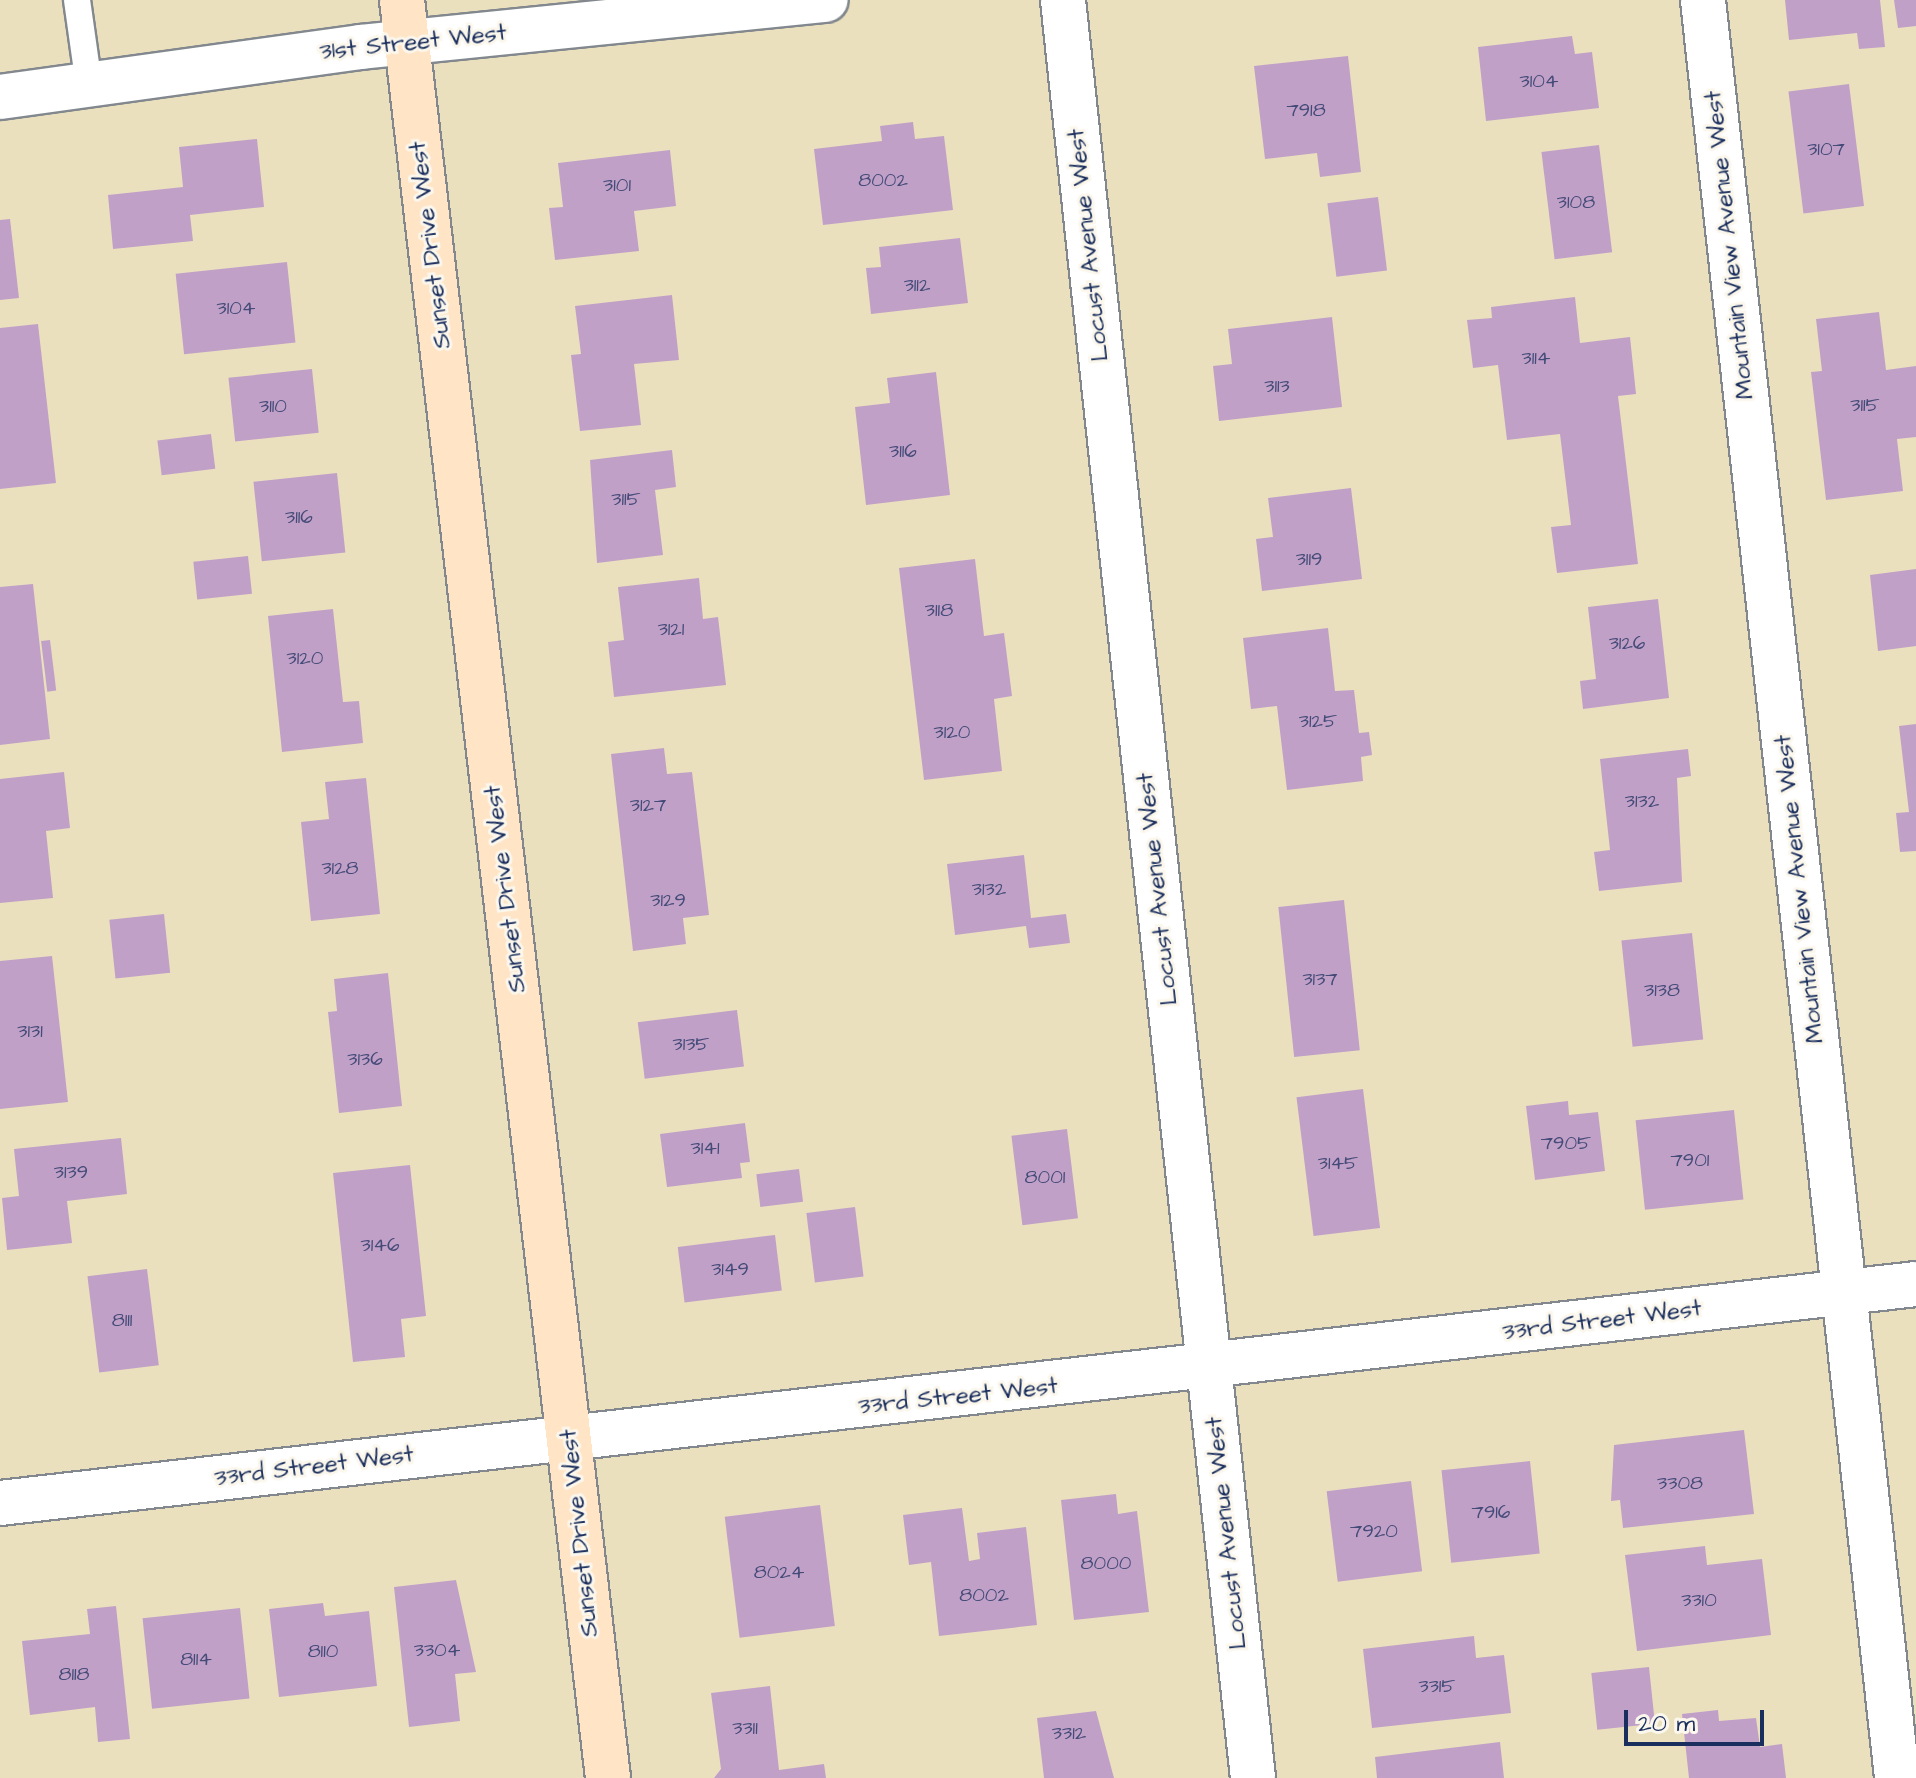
<!DOCTYPE html>
<style>
body{margin:0}
#map{position:relative;width:1916px;height:1778px;overflow:hidden;background:#eae0be;font-family:"Architects Daughter",sans-serif}
div>[style]{position:absolute}
[style*='--x']{left:calc(var(--x)*1px);top:calc(var(--y)*1px);width:calc(var(--w)*1px);rotate:calc(var(--a)*1deg)}
.building>*{inset:0;background:#c1a0c8;transform-origin:0 0}
.roads{filter:drop-shadow(2px 0 #82888e) drop-shadow(-2px 0 #82888e) drop-shadow(0 2px #82888e) drop-shadow(0 -2px #82888e)}
.lane>*{height:26px;margin:-13px;padding:0 13px;transform-origin:13px;border-radius:13px;background:#fff}
.street>*{height:44px;margin:-22px;padding:0 22px;transform-origin:22px;border-radius:22px;background:#fff}
.secondary>*{height:44px;margin:-22px;padding:0 22px;transform-origin:22px;border-radius:22px;background:#ffe4c6}
span{translate:-50% -50%;white-space:nowrap;text-align:center;line-height:1.15;-webkit-text-stroke:6px #fbf7ec;paint-order:stroke}
.number-label{font-size:20px;color:#444b78}
.number-label span{-webkit-text-stroke-width:0}
.street-label{font-size:24px;color:#1b2f5e}
.scale{position:absolute;left:1624px;top:1710px;width:140px;height:36px;box-sizing:border-box;border:4px solid #1b2f5e;border-top:0;padding-left:10px;font-size:24px;line-height:28px;white-space:nowrap;color:#1b2f5e;-webkit-text-stroke:6px #fbf7ec;paint-order:stroke}
</style>
<div id="map">
<div class="building">
<i style="clip-path:polygon(1785px 0,1880px 0,1885px 47px,1859px 49px,1857px 33px,1789px 40px)"></i>
<i style="clip-path:polygon(1894px 0,1916px 0,1916px 26px,1898px 28px)"></i>
<i style="clip-path:polygon(1572px 36px,1575px 54px,1592px 52px,1599px 108px,1486px 121px,1478px 47px)"></i>
<i style="clip-path:polygon(1348px 56px,1361px 172px,1320px 177px,1317px 153px,1265px 159px,1254px 66px)"></i>
<i style="left:1849px;top:84px;width:123px;height:61px;rotate:83deg"></i>
<i style="clip-path:polygon(913px 122px,915px 139px,944px 136px,953px 210px,823px 225px,814px 149px,882px 141px,880px 126px)"></i>
<i style="clip-path:polygon(257px 139px,264px 207px,190px 215px,193px 241px,113px 249px,108px 195px,183px 187px,179px 147px)"></i>
<i style="left:1599px;top:145px;width:108px;height:58px;rotate:83deg"></i>
<i style="clip-path:polygon(670px 150px,676px 206px,634px 211px,639px 251px,555px 260px,549px 208px,563px 207px,558px 163px)"></i>
<i style="left:1378px;top:197px;width:74px;height:51px;rotate:83deg"></i>
<i style="clip-path:polygon(10px 219px,19px 298px,0 300px,0 220px)"></i>
<i style="clip-path:polygon(960px 238px,968px 303px,871px 314px,866px 268px,881px 267px,879px 247px)"></i>
<i style="left:287px;top:262px;width:81px;height:112px;rotate:84deg"></i>
<i style="clip-path:polygon(672px 295px,679px 360px,634px 364px,641px 425px,580px 431px,571px 355px,581px 354px,575px 306px)"></i>
<i style="clip-path:polygon(1575px 297px,1580px 343px,1630px 337px,1636px 394px,1618px 396px,1638px 564px,1557px 573px,1551px 527px,1571px 525px,1560px 434px,1507px 440px,1498px 365px,1473px 368px,1467px 320px,1492px 318px,1491px 307px)"></i>
<i style="clip-path:polygon(1879px 312px,1886px 370px,1916px 366px,1916px 437px,1897px 439px,1903px 491px,1826px 500px,1811px 372px,1822px 371px,1816px 319px)"></i>
<i style="clip-path:polygon(1332px 317px,1342px 407px,1219px 421px,1213px 366px,1232px 364px,1228px 329px)"></i>
<i style="clip-path:polygon(38px 324px,56px 483px,0 489px,0 328px)"></i>
<i style="left:312px;top:369px;width:64px;height:84px;rotate:84deg"></i>
<i style="clip-path:polygon(936px 372px,950px 495px,866px 505px,855px 407px,890px 403px,887px 378px)"></i>
<i style="left:211px;top:434px;width:35px;height:54px;rotate:83deg"></i>
<i style="clip-path:polygon(672px 450px,676px 487px,655px 490px,663px 555px,597px 563px,590px 460px)"></i>
<i style="left:337px;top:473px;width:80px;height:84px;rotate:84deg"></i>
<i style="clip-path:polygon(1351px 488px,1362px 579px,1262px 591px,1256px 539px,1273px 537px,1268px 498px)"></i>
<i style="left:248px;top:556px;width:38px;height:55px;rotate:84deg"></i>
<i style="clip-path:polygon(975px 559px,984px 636px,1004px 633px,1012px 696px,994px 699px,1002px 771px,924px 780px,899px 568px)"></i>
<i style="clip-path:polygon(1916px 569px,1916px 646px,1878px 651px,1870px 575px)"></i>
<i style="clip-path:polygon(699px 578px,703px 619px,718px 617px,726px 685px,614px 697px,608px 642px,624px 640px,618px 587px)"></i>
<i style="clip-path:polygon(33px 584px,50px 739px,0 745px,0 587px)"></i>
<i style="clip-path:polygon(1658px 599px,1669px 698px,1583px 709px,1580px 681px,1596px 679px,1588px 607px)"></i>
<i style="clip-path:polygon(333px 609px,343px 702px,359px 701px,363px 743px,282px 752px,268px 616px)"></i>
<i style="clip-path:polygon(1328px 628px,1335px 691px,1354px 690px,1359px 733px,1369px 732px,1372px 755px,1361px 757px,1363px 781px,1287px 790px,1277px 706px,1251px 709px,1243px 638px)"></i>
<i style="left:50px;top:640px;width:51px;height:9px;rotate:83deg"></i>
<i style="clip-path:polygon(1916px 724px,1916px 851px,1900px 852px,1896px 813px,1909px 812px,1899px 726px)"></i>
<i style="clip-path:polygon(664px 748px,667px 774px,692px 772px,709px 915px,683px 918px,686px 944px,633px 951px,611px 754px)"></i>
<i style="clip-path:polygon(1688px 749px,1691px 776px,1677px 778px,1682px 882px,1599px 891px,1594px 852px,1610px 850px,1600px 759px)"></i>
<i style="clip-path:polygon(64px 772px,70px 828px,46px 831px,53px 898px,0 903px,0 779px)"></i>
<i style="clip-path:polygon(366px 778px,380px 914px,311px 921px,301px 822px,329px 819px,325px 782px)"></i>
<i style="clip-path:polygon(1024px 855px,1031px 918px,1066px 914px,1070px 943px,1029px 948px,1026px 926px,955px 935px,947px 864px)"></i>
<i style="left:1344px;top:900px;width:151px;height:66px;rotate:84deg"></i>
<i style="left:164px;top:914px;width:59px;height:55px;rotate:84deg"></i>
<i style="left:1692px;top:933px;width:107px;height:71px;rotate:84deg"></i>
<i style="clip-path:polygon(52px 956px,68px 1102px,0 1109px,0 961px)"></i>
<i style="clip-path:polygon(388px 973px,402px 1106px,339px 1113px,328px 1012px,337px 1011px,334px 979px)"></i>
<i style="left:737px;top:1010px;width:57px;height:100px;rotate:83deg"></i>
<i style="left:1363px;top:1089px;width:140px;height:67px;rotate:83deg"></i>
<i style="clip-path:polygon(1568px 1101px,1569px 1115px,1598px 1112px,1605px 1171px,1535px 1180px,1526px 1106px)"></i>
<i style="left:1734px;top:1110px;width:90px;height:99px;rotate:84deg"></i>
<i style="clip-path:polygon(745px 1123px,750px 1162px,740px 1163px,742px 1178px,667px 1187px,660px 1134px)"></i>
<i style="left:1067px;top:1129px;width:90px;height:56px;rotate:83deg"></i>
<i style="clip-path:polygon(121px 1138px,127px 1194px,67px 1201px,72px 1243px,7px 1250px,2px 1198px,19px 1196px,14px 1149px)"></i>
<i style="clip-path:polygon(410px 1165px,426px 1316px,401px 1319px,405px 1357px,353px 1362px,333px 1173px)"></i>
<i style="left:799px;top:1169px;width:33px;height:43px;rotate:83deg"></i>
<i style="left:855px;top:1207px;width:70px;height:49px;rotate:83deg"></i>
<i style="left:775px;top:1235px;width:56px;height:98px;rotate:83deg"></i>
<i style="left:147px;top:1269px;width:97px;height:60px;rotate:83deg"></i>
<i style="clip-path:polygon(1744px 1430px,1754px 1514px,1623px 1528px,1620px 1500px,1611px 1501px,1614px 1445px)"></i>
<i style="left:1530px;top:1461px;width:93px;height:89px;rotate:84deg"></i>
<i style="left:1411px;top:1481px;width:91px;height:85px;rotate:83deg"></i>
<i style="clip-path:polygon(1116px 1494px,1118px 1514px,1137px 1511px,1149px 1612px,1074px 1620px,1061px 1500px)"></i>
<i style="left:820px;top:1505px;width:122px;height:96px;rotate:83deg"></i>
<i style="clip-path:polygon(962px 1508px,969px 1561px,980px 1559px,977px 1533px,1026px 1527px,1037px 1625px,939px 1636px,931px 1562px,909px 1565px,903px 1515px)"></i>
<i style="clip-path:polygon(1705px 1546px,1707px 1565px,1762px 1559px,1771px 1635px,1637px 1651px,1625px 1555px)"></i>
<i style="clip-path:polygon(456px 1580px,476px 1672px,455px 1674px,460px 1721px,409px 1727px,394px 1587px)"></i>
<i style="clip-path:polygon(323px 1603px,325px 1616px,369px 1611px,377px 1686px,279px 1697px,269px 1609px)"></i>
<i style="clip-path:polygon(116px 1606px,130px 1739px,98px 1742px,95px 1707px,30px 1715px,22px 1641px,90px 1634px,87px 1609px)"></i>
<i style="left:240px;top:1608px;width:91px;height:98px;rotate:84deg"></i>
<i style="clip-path:polygon(1474px 1636px,1476px 1658px,1504px 1655px,1511px 1713px,1372px 1728px,1363px 1649px)"></i>
<i style="left:1649px;top:1667px;width:57px;height:58px;rotate:84deg"></i>
<i style="clip-path:polygon(770px 1686px,779px 1770px,824px 1764px,826px 1778px,714px 1778px,721px 1769px,711px 1693px)"></i>
<i style="clip-path:polygon(1718px 1710px,1719px 1721px,1756px 1718px,1760px 1747px,1782px 1744px,1786px 1778px,1689px 1778px,1682px 1714px)"></i>
<i style="clip-path:polygon(1096px 1711px,1114px 1778px,1044px 1778px,1037px 1718px)"></i>
<i style="clip-path:polygon(1500px 1742px,1504px 1778px,1377px 1778px,1375px 1757px)"></i>
</div>
<div class="roads">
<div class="lane">
<i style="--x:77;--y:0;--w:86;--a:82"></i>
</div>
<div class="street">
<i style="--x:1063;--y:0;--w:1788;--a:83.9"></i>
<i style="--x:1703;--y:0;--w:1789;--a:83.77"></i>
<i style="--x:0;--y:97;--w:364;--a:-7.9"></i>
<i style="--x:361;--y:47;--w:467;--a:-5.8"></i>
<i style="--x:0;--y:1503;--w:1928;--a:-6.52"></i>
</div>
<div class="secondary">
<i style="--x:402;--y:0;--w:1790;--a:83.39"></i>
</div>
</div>
<div class="number-label">
<span style="left:1539px;top:81px">3104</span>
<span style="left:1306px;top:110px">7918</span>
<span style="left:1826px;top:149px">3107</span>
<span style="left:883px;top:180px">8002</span>
<span style="left:617px;top:185px">3101</span>
<span style="left:1576px;top:202px">3108</span>
<span style="left:917px;top:285px">3112</span>
<span style="left:236px;top:308px">3104</span>
<span style="left:1536px;top:358px">3114</span>
<span style="left:1277px;top:386px">3113</span>
<span style="left:1865px;top:405px">3115</span>
<span style="left:273px;top:406px">3110</span>
<span style="left:903px;top:451px">3116</span>
<span style="left:626px;top:499px">3115</span>
<span style="left:299px;top:517px">3116</span>
<span style="left:1309px;top:559px">3119</span>
<span style="left:939px;top:610px">3118</span>
<span style="left:671px;top:629px">3121</span>
<span style="left:1627px;top:643px">3126</span>
<span style="left:305px;top:658px">3120</span>
<span style="left:1318px;top:721px">3125</span>
<span style="left:952px;top:732px">3120</span>
<span style="left:1642px;top:801px">3132</span>
<span style="left:648px;top:805px">3127</span>
<span style="left:340px;top:868px">3128</span>
<span style="left:989px;top:889px">3132</span>
<span style="left:668px;top:900px">3129</span>
<span style="left:1320px;top:979px">3137</span>
<span style="left:1662px;top:990px">3138</span>
<span style="left:30px;top:1031px">3131</span>
<span style="left:691px;top:1044px">3135</span>
<span style="left:365px;top:1059px">3136</span>
<span style="left:1566px;top:1143px">7905</span>
<span style="left:705px;top:1148px">3141</span>
<span style="left:1690px;top:1160px">7901</span>
<span style="left:1338px;top:1163px">3145</span>
<span style="left:71px;top:1172px">3139</span>
<span style="left:1045px;top:1177px">8001</span>
<span style="left:380px;top:1245px">3146</span>
<span style="left:730px;top:1269px">3149</span>
<span style="left:122px;top:1320px">8111</span>
<span style="left:1680px;top:1483px">3308</span>
<span style="left:1491px;top:1512px">7916</span>
<span style="left:1374px;top:1531px">7920</span>
<span style="left:1106px;top:1563px">8000</span>
<span style="left:779px;top:1572px">8024</span>
<span style="left:984px;top:1595px">8002</span>
<span style="left:1699px;top:1600px">3310</span>
<span style="left:437px;top:1650px">3304</span>
<span style="left:323px;top:1651px">8110</span>
<span style="left:196px;top:1659px">8114</span>
<span style="left:74px;top:1674px">8118</span>
<span style="left:1437px;top:1686px">3315</span>
<span style="left:745px;top:1728px">3311</span>
<span style="left:1069px;top:1733px">3312</span>
</div>
<div class="street-label">
<span style="left:413px;top:43px;rotate:-6deg">31st Street West</span>
<span style="left:431px;top:245px;rotate:-97deg">Sunset Drive West</span>
<span style="left:1089px;top:245px;rotate:-96deg">Locust Avenue West</span>
<span style="left:1730px;top:245px;rotate:-96deg">Mountain View Avenue West</span>
<span style="left:506px;top:889px;rotate:-97deg">Sunset Drive West</span>
<span style="left:1158px;top:889px;rotate:-96deg">Locust Avenue West</span>
<span style="left:1800px;top:889px;rotate:-96deg">Mountain View Avenue West</span>
<span style="left:1602px;top:1321px;rotate:-7deg">33rd Street West</span>
<span style="left:958px;top:1397px;rotate:-6deg">33rd Street West</span>
<span style="left:314px;top:1467px;rotate:-7deg">33rd Street West</span>
<span style="left:580px;top:1533px;rotate:-96deg">Sunset Drive West</span>
<span style="left:1227px;top:1533px;rotate:-96deg">Locust Avenue West</span>
</div>
<div class="scale">20 m</div>
</div>
